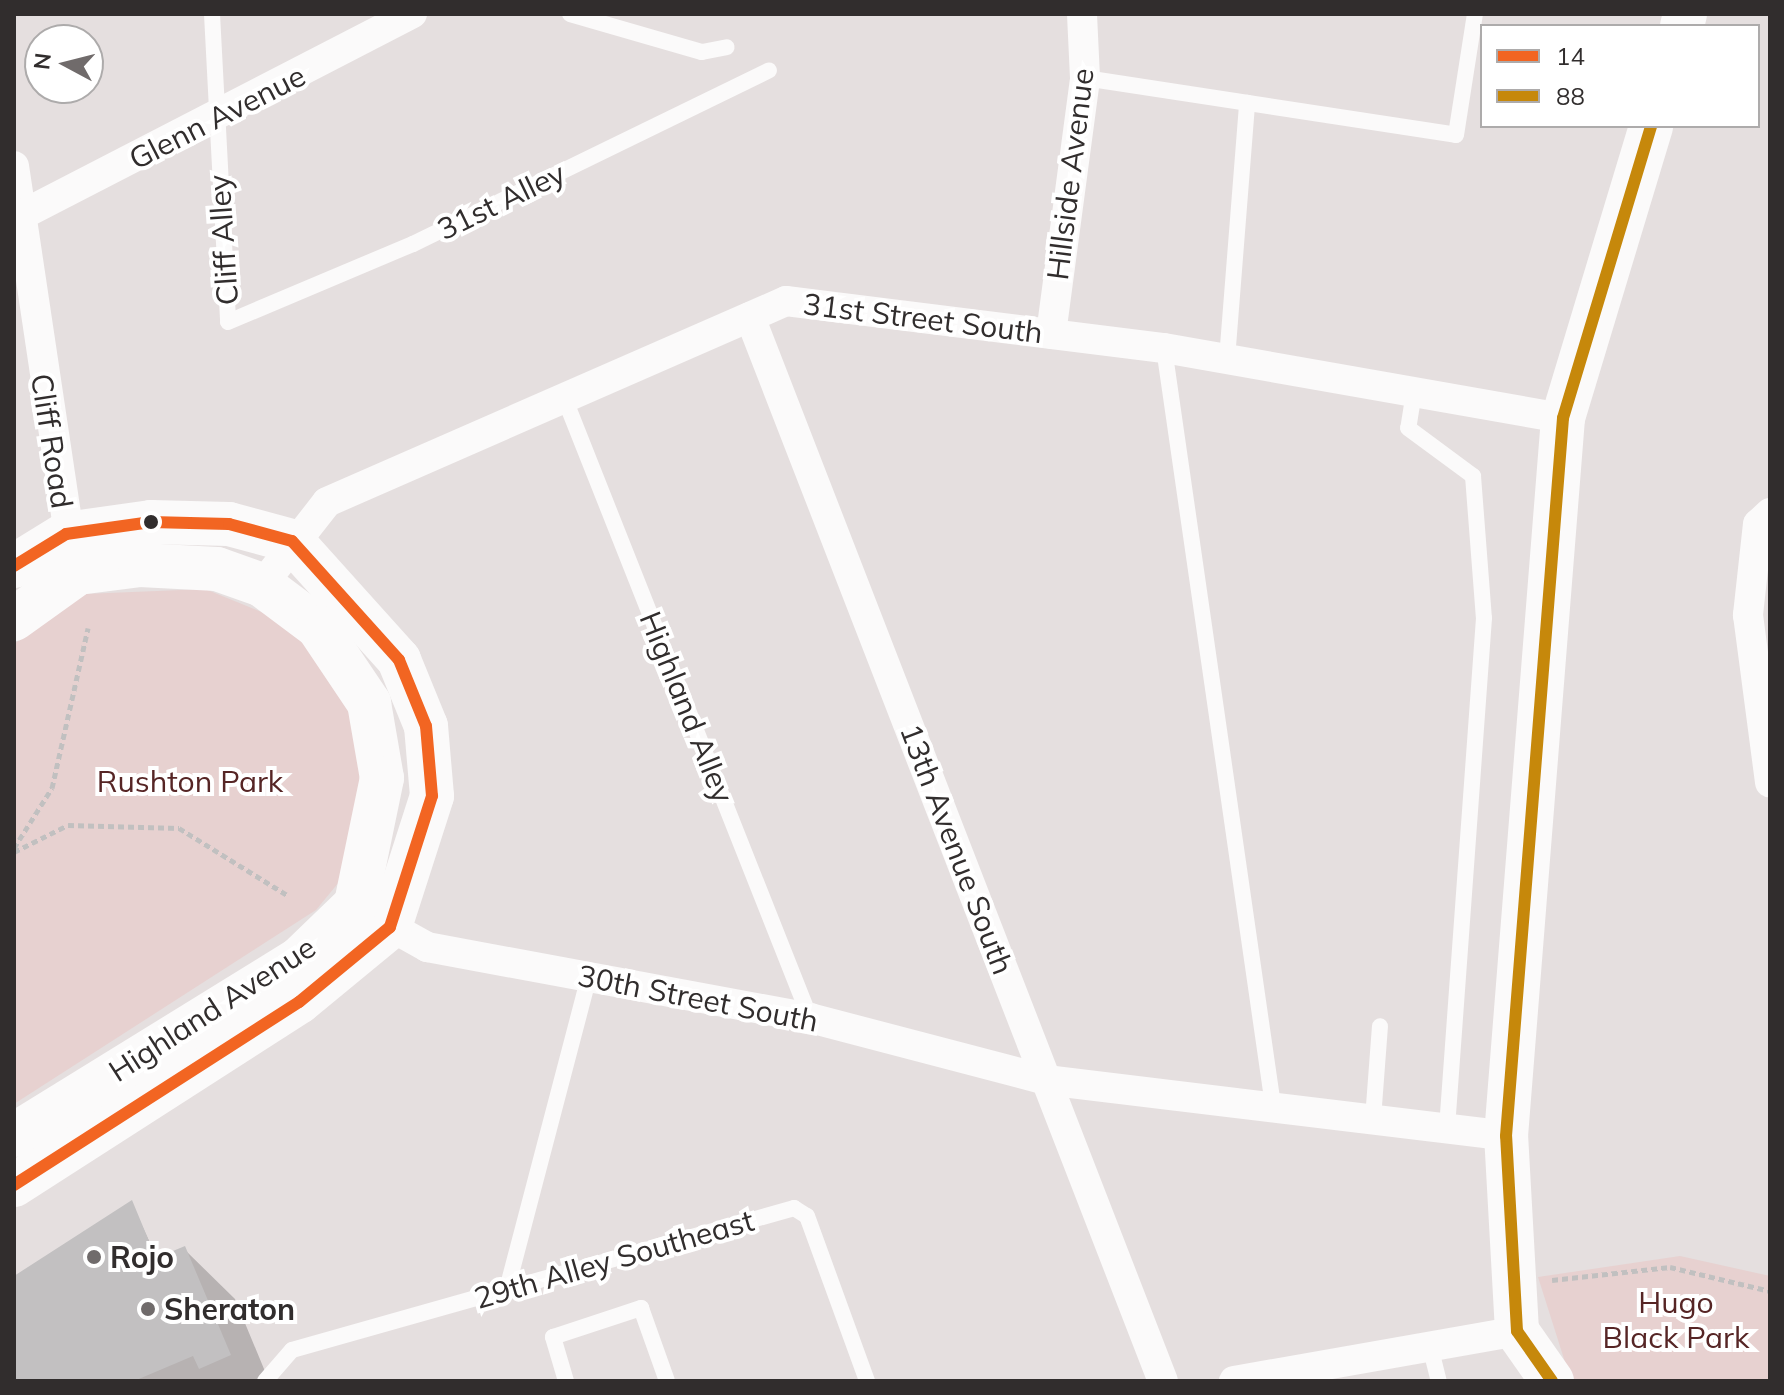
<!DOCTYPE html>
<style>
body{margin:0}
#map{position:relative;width:1784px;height:1395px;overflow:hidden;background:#e5dfdf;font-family:Mulish,sans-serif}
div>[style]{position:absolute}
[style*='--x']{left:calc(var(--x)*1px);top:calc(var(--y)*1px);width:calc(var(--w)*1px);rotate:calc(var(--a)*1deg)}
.green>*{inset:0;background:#e7d1d0}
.shadow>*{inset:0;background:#0003}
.building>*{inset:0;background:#c2c0c1}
.path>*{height:5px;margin-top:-2.5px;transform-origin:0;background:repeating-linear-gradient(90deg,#c1c0c0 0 6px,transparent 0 10px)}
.lane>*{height:16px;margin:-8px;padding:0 8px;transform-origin:8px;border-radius:8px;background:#fbfafa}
.street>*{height:30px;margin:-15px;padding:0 15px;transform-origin:15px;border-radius:15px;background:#fbfafa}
.secondary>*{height:44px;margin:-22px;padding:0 22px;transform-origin:22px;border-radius:22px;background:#fbfafa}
.bus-1>*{height:12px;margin:-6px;padding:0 6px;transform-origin:6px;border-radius:6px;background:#f26522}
.bus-2>*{height:12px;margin:-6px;padding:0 6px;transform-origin:6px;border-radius:6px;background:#c6880b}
.dots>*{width:22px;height:22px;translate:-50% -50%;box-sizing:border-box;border:4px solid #fff;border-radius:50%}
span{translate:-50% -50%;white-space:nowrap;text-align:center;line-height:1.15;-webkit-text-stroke:8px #fff;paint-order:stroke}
.street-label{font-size:30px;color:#312d2d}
.park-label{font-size:30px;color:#562525}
.poi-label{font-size:30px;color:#312d2d;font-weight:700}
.left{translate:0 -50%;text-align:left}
.frame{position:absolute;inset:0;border:16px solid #312d2d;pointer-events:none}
.legend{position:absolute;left:1480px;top:24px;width:280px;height:104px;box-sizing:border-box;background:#fff;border:2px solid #adabab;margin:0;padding:10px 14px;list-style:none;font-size:24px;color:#312d2d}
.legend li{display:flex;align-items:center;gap:16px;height:40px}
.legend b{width:40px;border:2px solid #adabab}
.north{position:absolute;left:24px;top:24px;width:80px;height:80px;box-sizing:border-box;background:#fff;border:2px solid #adabab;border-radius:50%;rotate:277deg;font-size:22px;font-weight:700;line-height:32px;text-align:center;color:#312d2d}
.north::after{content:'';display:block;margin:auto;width:28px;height:36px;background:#706b6b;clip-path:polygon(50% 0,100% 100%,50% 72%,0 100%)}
</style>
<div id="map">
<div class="green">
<i style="clip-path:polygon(205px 589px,269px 615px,322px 655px,359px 721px,369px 782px,358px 859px,316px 910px,14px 1104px,14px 644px,84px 594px)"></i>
<i style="clip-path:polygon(1680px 1256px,1770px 1276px,1770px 1381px,1571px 1381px,1538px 1277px)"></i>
</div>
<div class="shadow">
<i style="clip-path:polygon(131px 1202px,158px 1260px,184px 1249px,235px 1299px,269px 1381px,14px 1381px,14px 1278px)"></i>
</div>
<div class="building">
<i style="clip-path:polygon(132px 1200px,156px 1258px,185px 1246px,231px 1355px,199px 1369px,193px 1356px,134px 1381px,14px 1381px,14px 1276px)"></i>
</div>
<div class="path">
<i style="--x:14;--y:848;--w:71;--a:-57.7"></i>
<i style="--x:52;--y:788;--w:164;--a:-77.3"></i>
<i style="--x:14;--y:852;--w:60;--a:-26.6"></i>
<i style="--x:68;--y:825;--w:111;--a:1.5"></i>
<i style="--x:179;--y:828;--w:127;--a:31.8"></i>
<i style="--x:1552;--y:1280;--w:119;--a:-6.3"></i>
<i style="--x:1670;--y:1267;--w:103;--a:13.5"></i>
</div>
<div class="lane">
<i style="--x:212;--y:14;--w:308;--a:87"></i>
<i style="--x:228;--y:322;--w:201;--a:-22.9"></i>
<i style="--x:413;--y:244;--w:396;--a:-26"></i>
<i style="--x:570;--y:14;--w:137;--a:16.1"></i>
<i style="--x:702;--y:52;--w:25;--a:-11"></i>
<i style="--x:1085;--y:78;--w:375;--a:8.7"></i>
<i style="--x:1456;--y:135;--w:122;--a:-81.1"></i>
<i style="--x:1164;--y:348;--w:765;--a:81.81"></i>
<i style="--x:1227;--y:359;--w:257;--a:-85.5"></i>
<i style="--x:1414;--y:392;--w:36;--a:99"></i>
<i style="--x:1408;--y:428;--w:81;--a:36.4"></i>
<i style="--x:1473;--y:476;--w:142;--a:85.6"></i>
<i style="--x:1484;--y:618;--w:511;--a:94.15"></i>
<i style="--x:564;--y:397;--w:668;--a:68.39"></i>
<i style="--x:1373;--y:1119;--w:93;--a:-85.7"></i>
<i style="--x:507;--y:1289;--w:323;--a:-75.3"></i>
<i style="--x:1430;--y:1346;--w:36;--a:76"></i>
<i style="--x:265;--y:1381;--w:41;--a:-48.9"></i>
<i style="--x:292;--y:1350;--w:522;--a:-15.79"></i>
<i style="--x:794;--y:1208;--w:15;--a:32"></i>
<i style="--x:807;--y:1216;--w:176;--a:70"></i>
<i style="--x:566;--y:1381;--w:46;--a:-106.5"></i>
<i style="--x:553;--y:1337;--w:93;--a:-18.2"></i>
<i style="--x:641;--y:1308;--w:77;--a:70.4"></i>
</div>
<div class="street">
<i style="--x:14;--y:166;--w:390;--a:81.5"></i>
<i style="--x:14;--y:219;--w:448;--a:-27.3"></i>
<i style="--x:750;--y:317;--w:1141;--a:68.79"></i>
<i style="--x:1051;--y:334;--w:258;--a:-82.4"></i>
<i style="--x:1085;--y:78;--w:64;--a:-92.7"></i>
<i style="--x:1770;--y:513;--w:16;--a:137"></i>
<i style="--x:1758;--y:524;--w:92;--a:96.3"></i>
<i style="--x:1748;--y:615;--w:169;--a:82.5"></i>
<i style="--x:262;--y:585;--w:105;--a:-51.9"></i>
<i style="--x:327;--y:502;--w:501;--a:-23.65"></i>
<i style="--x:786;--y:301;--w:381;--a:7.1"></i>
<i style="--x:1164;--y:348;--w:405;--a:10"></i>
<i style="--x:375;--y:918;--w:60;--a:29.1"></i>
<i style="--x:427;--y:947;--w:390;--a:10.5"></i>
<i style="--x:810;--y:1018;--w:244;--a:14.7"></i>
<i style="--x:1046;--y:1080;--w:463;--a:6.9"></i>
<i style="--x:1234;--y:1381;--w:287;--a:-10"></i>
</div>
<div class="secondary">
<i style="--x:1682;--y:26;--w:12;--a:-76"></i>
<i style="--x:14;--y:566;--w:61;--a:-31.6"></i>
<i style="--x:66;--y:534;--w:86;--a:-8"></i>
<i style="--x:151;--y:522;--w:78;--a:1.5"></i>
<i style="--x:229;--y:524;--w:65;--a:15.1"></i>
<i style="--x:292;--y:541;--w:160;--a:48"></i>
<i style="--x:399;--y:660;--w:71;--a:67.8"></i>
<i style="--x:426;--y:726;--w:70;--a:85.1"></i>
<i style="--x:432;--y:796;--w:138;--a:107.8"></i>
<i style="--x:390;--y:927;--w:118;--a:140.5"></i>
<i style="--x:299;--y:1002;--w:339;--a:147.3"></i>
<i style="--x:14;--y:619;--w:79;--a:-35.7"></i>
<i style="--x:78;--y:573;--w:63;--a:-7.4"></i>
<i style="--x:140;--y:565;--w:77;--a:3"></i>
<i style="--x:217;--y:569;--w:48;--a:19.6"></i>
<i style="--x:262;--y:585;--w:70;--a:36.9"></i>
<i style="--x:318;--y:627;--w:92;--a:56.1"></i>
<i style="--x:369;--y:703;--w:76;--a:80.2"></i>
<i style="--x:382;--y:778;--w:129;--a:101.7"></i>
<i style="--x:356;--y:904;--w:79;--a:136"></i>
<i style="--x:299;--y:959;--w:335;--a:148.3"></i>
<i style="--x:1552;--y:1381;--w:61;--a:-125"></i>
<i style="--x:1517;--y:1331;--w:195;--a:-93.2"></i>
<i style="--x:1506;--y:1136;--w:720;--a:-85.46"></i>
<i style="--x:1563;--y:418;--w:305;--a:-73.2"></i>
</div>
<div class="bus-1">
<i style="--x:14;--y:566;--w:61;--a:-31.6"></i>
<i style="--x:66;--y:534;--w:86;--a:-8"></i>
<i style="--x:151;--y:522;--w:78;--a:1.5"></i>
<i style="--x:229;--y:524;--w:65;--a:15.1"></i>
<i style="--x:292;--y:541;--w:160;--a:48"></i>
<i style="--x:399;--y:660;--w:71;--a:67.8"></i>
<i style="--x:426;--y:726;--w:70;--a:85.1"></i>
<i style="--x:432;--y:796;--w:138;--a:107.8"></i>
<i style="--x:390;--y:927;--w:118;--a:140.5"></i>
<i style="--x:299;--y:1002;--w:339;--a:147.3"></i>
</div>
<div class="bus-2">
<i style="--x:1552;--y:1381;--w:61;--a:-125"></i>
<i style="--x:1517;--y:1331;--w:195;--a:-93.2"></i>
<i style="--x:1506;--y:1136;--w:720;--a:-85.46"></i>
<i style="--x:1563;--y:418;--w:305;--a:-73.2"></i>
</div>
<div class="dots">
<i style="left:151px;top:522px;background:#312d2d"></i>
<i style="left:94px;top:1257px;background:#706b6b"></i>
<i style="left:148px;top:1309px;background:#706b6b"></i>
</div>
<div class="street-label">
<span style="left:217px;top:117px;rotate:-27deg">Glenn Avenue</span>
<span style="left:1070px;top:174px;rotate:-83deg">Hillside Avenue</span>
<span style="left:501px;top:201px;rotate:-26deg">31st Alley</span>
<span style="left:223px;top:240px;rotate:-94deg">Cliff Alley</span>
<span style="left:923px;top:318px;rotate:7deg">31st Street South</span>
<span style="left:52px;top:441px;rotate:81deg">Cliff Road</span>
<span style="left:687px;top:707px;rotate:68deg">Highland Alley</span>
<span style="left:957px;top:849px;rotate:69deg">13th Avenue South</span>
<span style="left:698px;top:998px;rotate:11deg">30th Street South</span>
<span style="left:212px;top:1009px;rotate:-33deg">Highland Avenue</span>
<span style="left:614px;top:1259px;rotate:-16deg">29th Alley Southeast</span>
</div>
<div class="park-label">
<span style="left:190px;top:781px">Rushton Park</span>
<span style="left:1676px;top:1319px">Hugo<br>Black Park</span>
</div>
<div class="poi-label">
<span class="left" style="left:110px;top:1257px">Rojo</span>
<span class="left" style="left:164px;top:1309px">Sheraton</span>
</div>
<div class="frame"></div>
<ul class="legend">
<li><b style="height:10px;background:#f26522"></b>14</li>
<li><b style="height:10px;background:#c6880b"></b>88</li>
</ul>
<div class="north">N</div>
</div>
